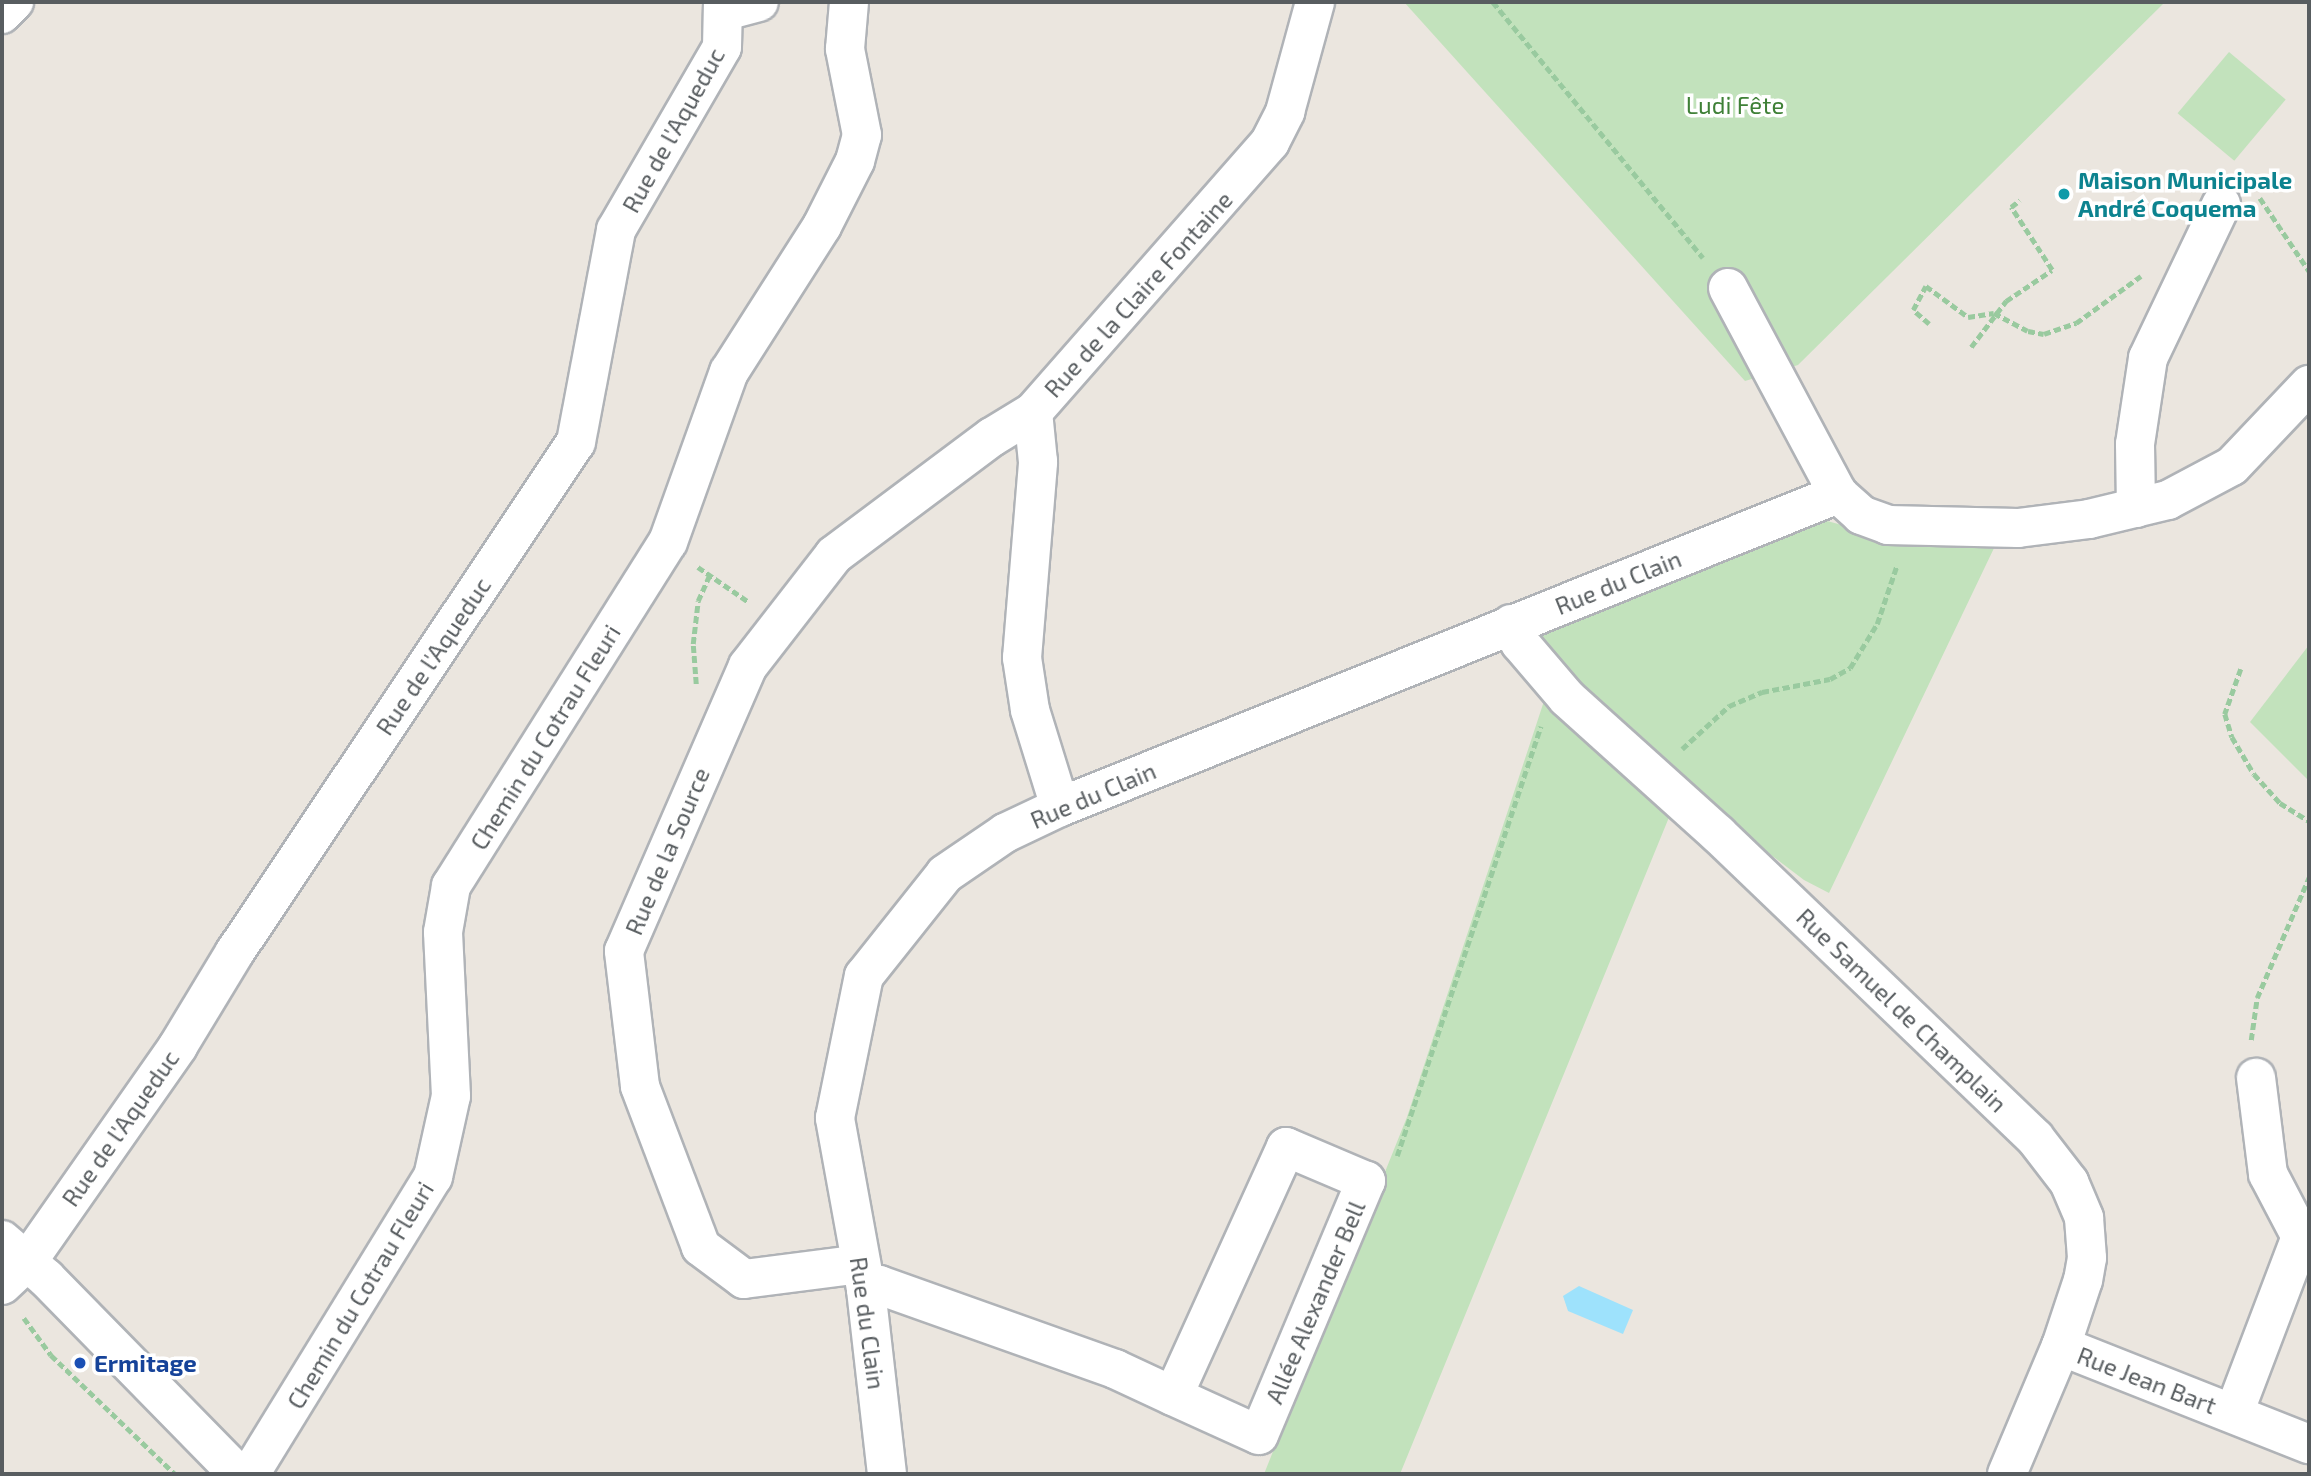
<!DOCTYPE html>
<meta charset="utf-8">
<style>
body{margin:0}
#map{position:relative;width:2311px;height:1476px;overflow:hidden;background:#ebe6df;font-family:"Exo 2",sans-serif}
div>[style]{position:absolute}
[style*='--x']{left:calc(var(--x)*1px);top:calc(var(--y)*1px);width:calc(var(--w)*1px);rotate:calc(var(--a)*1deg)}
.green>*{inset:0;background:#c2e2bc;transform-origin:0 0}
.water>*{inset:0;background:#9ee2fc}
.path>*{height:4.5px;margin-top:-2.25px;transform-origin:0;background:repeating-linear-gradient(90deg,#99ca9f 0 7px,transparent 0 10.5px)}
.roads{filter:drop-shadow(2px 0 #b0b3b7) drop-shadow(-2px 0 #b0b3b7) drop-shadow(0 2px #b0b3b7) drop-shadow(0 -2px #b0b3b7)}
.minor>*{height:38px;margin:-19px;padding:0 19px;transform-origin:19px;border-radius:19px;background:#fff}
.dots>*{width:19px;height:19px;translate:-50% -50%;box-sizing:border-box;border:4px solid #fff;border-radius:50%}
span{translate:-50% -50%;white-space:nowrap;text-align:center;line-height:1.15;-webkit-text-stroke:7px #fff;paint-order:stroke}
.park-label{font-size:24px;color:#3f8037}
.street-label{font-size:24px;color:#585d60}
.culture-label{font-size:24px;color:#0d838f;font-weight:700}
.left{translate:0 -50%;text-align:left}
.transit-label{font-size:24px;color:#164399;font-weight:700}
.frame{position:absolute;inset:0;border:4px solid #585d60;pointer-events:none}
</style>
<div id="map">
<div class="green">
<i style="clip-path:polygon(1404px 2px,2165px 2px,1798px 365px,1745px 381px)"></i>
<i style="left:2229px;top:52px;width:74px;height:80px;rotate:40deg"></i>
<i style="clip-path:polygon(1827px 521px,1883px 536px,1962px 548px,1995px 546px,1829px 893px,1804px 880px,1750px 839px,1561px 669px,1541px 643px,1544px 628px,1701px 562px)"></i>
<i style="clip-path:polygon(2309px 645px,2309px 781px,2250px 722px)"></i>
<i style="clip-path:polygon(1546px 695px,1672px 810px,1400px 1474px,1264px 1474px,1407px 1117px)"></i>
</div>
<div class="water">
<i style="clip-path:polygon(1579px 1286px,1633px 1310px,1623px 1334px,1568px 1311px,1563px 1296px)"></i>
</div>
<div class="path">
<i style="--x:1493;--y:2;--w:331;--a:50.6"></i>
<i style="--x:2260;--y:198;--w:88;--a:56.1"></i>
<i style="--x:1929;--y:324;--w:21;--a:-139"></i>
<i style="--x:1913;--y:310;--w:27;--a:-62"></i>
<i style="--x:1926;--y:286;--w:52;--a:36.4"></i>
<i style="--x:1968;--y:317;--w:26;--a:-9"></i>
<i style="--x:1994;--y:313;--w:38;--a:28"></i>
<i style="--x:2028;--y:331;--w:16;--a:11"></i>
<i style="--x:2044;--y:334;--w:34;--a:-19"></i>
<i style="--x:2076;--y:323;--w:80;--a:-35.9"></i>
<i style="--x:1971;--y:347;--w:58;--a:-52.7"></i>
<i style="--x:2006;--y:301;--w:55;--a:-34"></i>
<i style="--x:2052;--y:270;--w:75;--a:-123.1"></i>
<i style="--x:2011;--y:207;--w:11;--a:-38"></i>
<i style="--x:698;--y:567;--w:62;--a:34.5"></i>
<i style="--x:2241;--y:669;--w:48;--a:109.6"></i>
<i style="--x:2225;--y:714;--w:24;--a:73"></i>
<i style="--x:2232;--y:737;--w:43;--a:59.3"></i>
<i style="--x:2254;--y:774;--w:39;--a:48"></i>
<i style="--x:2280;--y:803;--w:34;--a:32"></i>
<i style="--x:696;--y:684;--w:40;--a:-94.3"></i>
<i style="--x:693;--y:644;--w:43;--a:-83.4"></i>
<i style="--x:698;--y:601;--w:27;--a:-66"></i>
<i style="--x:1682;--y:749;--w:64;--a:-42.5"></i>
<i style="--x:1729;--y:706;--w:36;--a:-23"></i>
<i style="--x:1762;--y:692;--w:69;--a:-10.8"></i>
<i style="--x:1830;--y:679;--w:23;--a:-29"></i>
<i style="--x:1850;--y:668;--w:52;--a:-58.5"></i>
<i style="--x:1877;--y:624;--w:62;--a:-71.3"></i>
<i style="--x:2251;--y:1040;--w:42;--a:-81.9"></i>
<i style="--x:2257;--y:998;--w:132;--a:-66.7"></i>
<i style="--x:1397;--y:1156;--w:453;--a:-71.5"></i>
<i style="--x:24;--y:1318;--w:46;--a:53.9"></i>
<i style="--x:51;--y:1355;--w:172;--a:43.8"></i>
</div>
<div class="roads">
<div class="minor">
<i style="--x:725;--y:11;--w:35;--a:-15"></i>
<i style="--x:2;--y:14;--w:17;--a:-45"></i>
<i style="--x:1728;--y:288;--w:234;--a:61.9"></i>
<i style="--x:1838;--y:494;--w:31;--a:42"></i>
<i style="--x:1861;--y:515;--w:29;--a:20"></i>
<i style="--x:1888;--y:525;--w:130;--a:1.3"></i>
<i style="--x:2018;--y:528;--w:72;--a:-7.2"></i>
<i style="--x:2089;--y:519;--w:81;--a:-13.5"></i>
<i style="--x:2168;--y:500;--w:72;--a:-28"></i>
<i style="--x:2232;--y:466;--w:112;--a:-46.5"></i>
<i style="--x:2136;--y:508;--w:64;--a:-90.9"></i>
<i style="--x:2135;--y:444;--w:87;--a:-81.4"></i>
<i style="--x:2148;--y:358;--w:170;--a:-64.5"></i>
<i style="--x:1511;--y:624;--w:21;--a:65"></i>
<i style="--x:1520;--y:643;--w:72;--a:49.5"></i>
<i style="--x:1567;--y:698;--w:203;--a:42"></i>
<i style="--x:1718;--y:834;--w:439;--a:43.8"></i>
<i style="--x:2035;--y:1138;--w:56;--a:52.3"></i>
<i style="--x:2069;--y:1182;--w:39;--a:67"></i>
<i style="--x:2084;--y:1218;--w:40;--a:85.7"></i>
<i style="--x:2087;--y:1258;--w:22;--a:100"></i>
<i style="--x:2083;--y:1280;--w:70;--a:108.4"></i>
<i style="--x:2061;--y:1346;--w:139;--a:112.9"></i>
<i style="--x:1060;--y:807;--w:102;--a:-107.2"></i>
<i style="--x:1030;--y:710;--w:53;--a:-98.7"></i>
<i style="--x:1022;--y:658;--w:197;--a:-85.3"></i>
<i style="--x:1038;--y:462;--w:50;--a:-95.7"></i>
<i style="--x:1033;--y:412;--w:359;--a:-48.7"></i>
<i style="--x:1270;--y:142;--w:34;--a:-63"></i>
<i style="--x:1285;--y:112;--w:114;--a:-74.7"></i>
<i style="--x:2;--y:1240;--w:58;--a:40.8"></i>
<i style="--x:46;--y:1278;--w:274;--a:45.6"></i>
<i style="--x:861;--y:1264;--w:118;--a:172.7"></i>
<i style="--x:744;--y:1279;--w:54;--a:-143.3"></i>
<i style="--x:701;--y:1247;--w:172;--a:-110.8"></i>
<i style="--x:640;--y:1086;--w:136;--a:-96.8"></i>
<i style="--x:624;--y:951;--w:311;--a:-66.5"></i>
<i style="--x:748;--y:666;--w:140;--a:-52.2"></i>
<i style="--x:834;--y:555;--w:197;--a:-36.8"></i>
<i style="--x:992;--y:437;--w:48;--a:-31.4"></i>
<i style="--x:2;--y:1285;--w:34;--a:-43"></i>
<i style="--x:27;--y:1262;--w:264;--a:-55"></i>
<i style="--x:178;--y:1046;--w:110;--a:-58.8"></i>
<i style="--x:235;--y:952;--w:613;--a:-56.23"></i>
<i style="--x:576;--y:442;--w:216;--a:-79.3"></i>
<i style="--x:616;--y:230;--w:211;--a:-59.9"></i>
<i style="--x:722;--y:47;--w:45;--a:-88.7"></i>
<i style="--x:866;--y:1289;--w:14;--a:-17"></i>
<i style="--x:879;--y:1285;--w:251;--a:19.6"></i>
<i style="--x:1115;--y:1369;--w:64;--a:25"></i>
<i style="--x:1173;--y:1396;--w:94;--a:24.4"></i>
<i style="--x:1259;--y:1435;--w:276;--a:-67.2"></i>
<i style="--x:1366;--y:1181;--w:87;--a:-157"></i>
<i style="--x:1286;--y:1147;--w:273;--a:114.4"></i>
<i style="--x:2061;--y:1346;--w:267;--a:21.6"></i>
<i style="--x:2234;--y:1413;--w:188;--a:-69.2"></i>
<i style="--x:2301;--y:1237;--w:71;--a:-117.6"></i>
<i style="--x:2268;--y:1174;--w:97;--a:-97.1"></i>
<i style="--x:250;--y:1474;--w:349;--a:-58.4"></i>
<i style="--x:433;--y:1177;--w:83;--a:-77.5"></i>
<i style="--x:451;--y:1096;--w:164;--a:-92.8"></i>
<i style="--x:443;--y:932;--w:47;--a:-80.1"></i>
<i style="--x:451;--y:886;--w:407;--a:-57.8"></i>
<i style="--x:668;--y:542;--w:181;--a:-70.3"></i>
<i style="--x:729;--y:372;--w:173;--a:-57.5"></i>
<i style="--x:822;--y:226;--w:73;--a:-63.1"></i>
<i style="--x:855;--y:161;--w:27;--a:-75"></i>
<i style="--x:862;--y:135;--w:88;--a:-101.2"></i>
<i style="--x:845;--y:49;--w:47;--a:-85.1"></i>
<i style="--x:887;--y:1474;--w:186;--a:-96.5"></i>
<i style="--x:866;--y:1289;--w:174;--a:-100.3"></i>
<i style="--x:835;--y:1118;--w:145;--a:-78.5"></i>
<i style="--x:864;--y:976;--w:130;--a:-51.5"></i>
<i style="--x:945;--y:874;--w:73;--a:-34.3"></i>
<i style="--x:1005;--y:833;--w:61;--a:-25.3"></i>
<i style="--x:1060;--y:807;--w:839;--a:-21.92"></i>
</div>
</div>
<div class="dots">
<i style="left:2064px;top:194px;background:#0f9aa8"></i>
<i style="left:80px;top:1363px;background:#1a4fb4"></i>
</div>
<div class="park-label">
<span style="left:1735px;top:105px">Ludi Fête</span>
</div>
<div class="street-label">
<span style="left:673px;top:130px;rotate:-61deg">Rue de l'Aqueduc</span>
<span style="left:1138px;top:294px;rotate:-48deg">Rue de la Claire Fontaine</span>
<span style="left:1618px;top:582px;rotate:-22deg">Rue du Clain</span>
<span style="left:433px;top:656px;rotate:-56deg">Rue de l'Aqueduc</span>
<span style="left:545px;top:737px;rotate:-58deg">Chemin du Cotrau Fleuri</span>
<span style="left:1093px;top:795px;rotate:-23deg">Rue du Clain</span>
<span style="left:667px;top:851px;rotate:-67deg">Rue de la Source</span>
<span style="left:1902px;top:1010px;rotate:44deg">Rue Samuel de Champlain</span>
<span style="left:120px;top:1128px;rotate:-55deg">Rue de l'Aqueduc</span>
<span style="left:360px;top:1295px;rotate:-59deg">Chemin du Cotrau Fleuri</span>
<span style="left:1315px;top:1302px;rotate:-67deg">Allée Alexander Bell</span>
<span style="left:868px;top:1323px;rotate:82deg">Rue du Clain</span>
<span style="left:2147px;top:1380px;rotate:21deg">Rue Jean Bart</span>
</div>
<div class="culture-label">
<span class="left" style="left:2078px;top:194px">Maison Municipale<br>André Coquema</span>
</div>
<div class="transit-label">
<span class="left" style="left:94px;top:1363px">Ermitage</span>
</div>
<div class="frame"></div>
</div>
